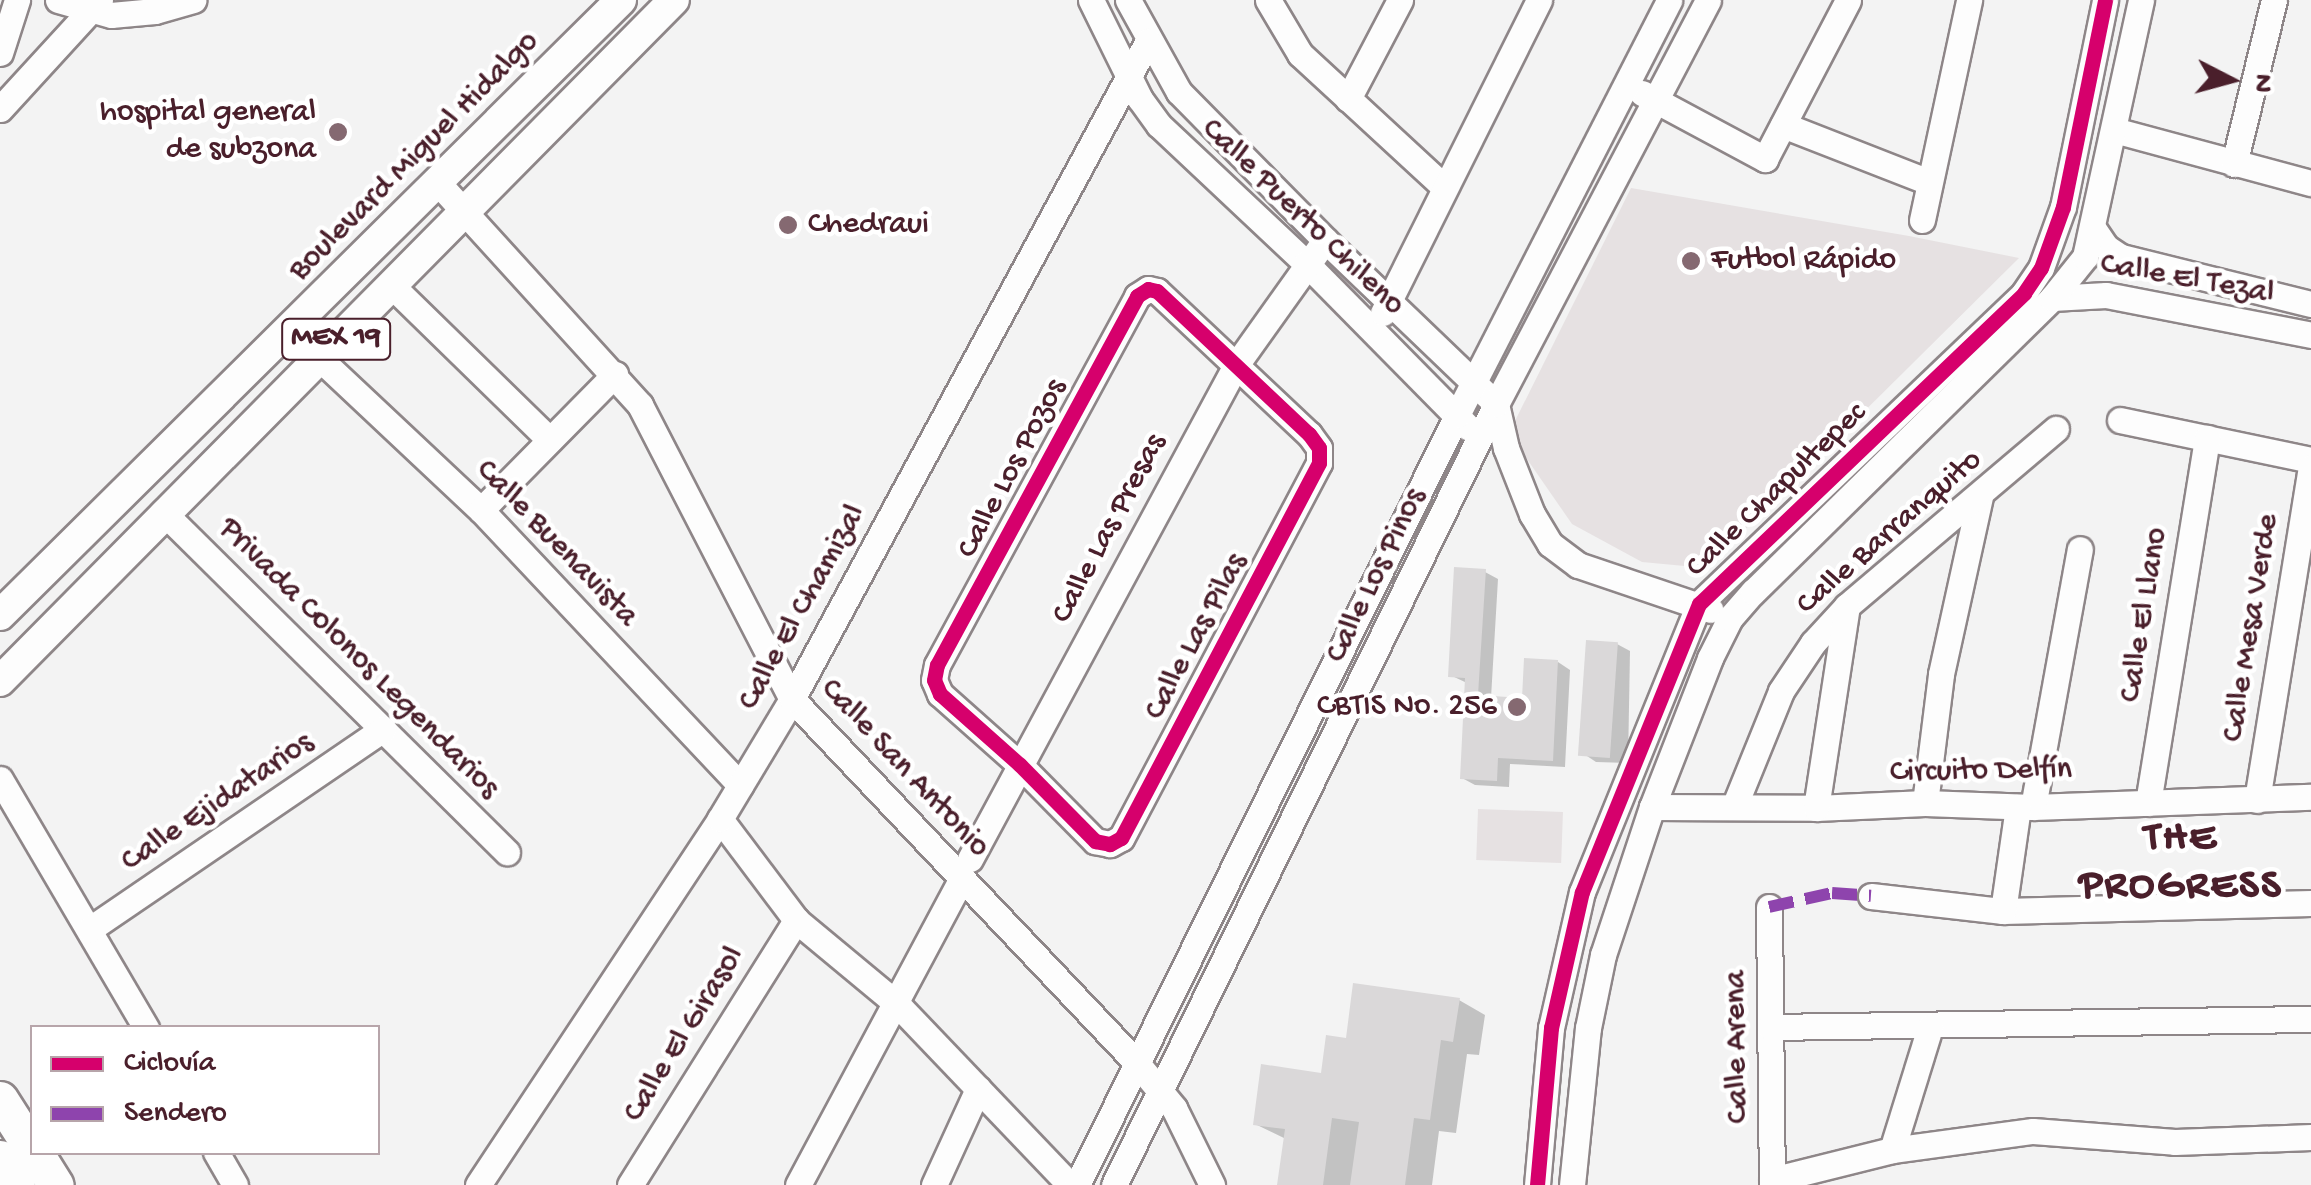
<!DOCTYPE html>
<meta charset="utf-8">
<style>
body{margin:0}
#map{position:relative;width:2311px;height:1185px;overflow:hidden;background:#f3f3f3;font-family:"Gochi Hand",sans-serif}
div>[style]{position:absolute}
[style*='--x']{left:calc(var(--x)*1px);top:calc(var(--y)*1px);width:calc(var(--w)*1px);rotate:calc(var(--a)*1deg)}
.green>*{inset:0;background:#e6e1e2;transform-origin:0 0}
.shadow>*{inset:0;background:#0003}
.building>*{inset:0;background:#dad8d9;transform-origin:0 0}
.roads{filter:drop-shadow(2px 0 #8e8688) drop-shadow(-2px 0 #8e8688) drop-shadow(0 2px #8e8688) drop-shadow(0 -2px #8e8688)}
.minor>*{height:25px;margin:-12.5px;padding:0 12.5px;transform-origin:12.5px;border-radius:12.5px;background:#fdfdfd}
.major>*{height:30px;margin:-15px;padding:0 15px;transform-origin:15px;border-radius:15px;background:#fdfdfd}
.highway>*{height:35px;margin:-17.5px;padding:0 17.5px;transform-origin:17.5px;border-radius:17.5px;background:#fdfdfd}
.quiet>*{height:12px;margin-top:-6px;transform-origin:0;background:repeating-linear-gradient(90deg,#8e44ad 0 25px,transparent 0 37px)}
.cycleway>*{height:15px;margin:-7.5px;padding:0 7.5px;transform-origin:7.5px;border-radius:7.5px;background:#d6006c}
.dots>*{width:28px;height:28px;translate:-50% -50%;box-sizing:border-box;border:5px solid #fff;border-radius:50%}
span{translate:-50% -50%;white-space:nowrap;text-align:center;line-height:1.15;-webkit-text-stroke:9px #fff;paint-order:stroke}
.shield-label span{padding:2px 8px;background:#fff;border:2px solid;border-radius:8px;-webkit-text-stroke-width:0}
.shield-label{font-size:30px;color:#4a1f2b;font-weight:700}
.poi-label{font-size:32px;color:#4a1f2b}
.right{translate:-100% -50%;text-align:right}
.left{translate:0 -50%;text-align:left}
.street-label{font-size:32px;color:#4a1f2b}
.district-label{font-size:42px;color:#4a1f2b;font-weight:700;letter-spacing:2.5px}
.legend{position:absolute;left:30px;top:1025px;width:350px;height:130px;box-sizing:border-box;background:#fff;border:2px solid #b7a5aa;margin:0;padding:12px 18px;list-style:none;font-size:30px;color:#4a1f2b}
.legend li{display:flex;align-items:center;gap:20px;height:50px}
.legend b{width:50px;border:2px solid #b7a5aa}
.north{position:absolute;left:2181px;top:30px;width:100px;height:100px;-webkit-text-stroke:8px #fff;paint-order:stroke;rotate:96deg;font-size:28px;font-weight:700;line-height:40px;text-align:center;color:#4a1f2b}
.north::after{content:'';display:block;margin:auto;width:35px;height:45px;background:#4a1f2b;clip-path:polygon(50% 0,100% 100%,50% 72%,0 100%)}
</style>
<div id="map">
<div class="green">
<i style="clip-path:polygon(1631px 188px,1909px 236px,2019px 258px,1706px 568px,1642px 562px,1572px 524px,1509px 433px)"></i>
<i style="left:1478px;top:809px;width:85px;height:51px;rotate:2deg"></i>
</div>
<div class="shadow">
<i style="clip-path:polygon(1485px 572px,1498px 579px,1491px 698px,1524px 700px,1558px 662px,1570px 670px,1565px 767px,1510px 764px,1509px 787px,1475px 785px,1462px 778px,1467px 683px,1450px 675px)"></i>
<i style="clip-path:polygon(1617px 644px,1630px 651px,1628px 763px,1596px 762px,1584px 754px)"></i>
<i style="clip-path:polygon(1459px 1000px,1485px 1015px,1479px 1055px,1467px 1054px,1456px 1133px,1439px 1131px,1432px 1185px,1280px 1185px,1286px 1139px,1255px 1124px,1323px 1076px,1348px 1041px)"></i>
</div>
<div class="building">
<i style="clip-path:polygon(1454px 567px,1486px 569px,1478px 695px,1522px 698px,1524px 658px,1558px 660px,1553px 761px,1498px 758px,1497px 781px,1460px 779px,1465px 678px,1448px 677px)"></i>
<i style="left:1586px;top:640px;width:32px;height:116px;rotate:4deg"></i>
<i style="clip-path:polygon(1353px 983px,1460px 998px,1453px 1042px,1441px 1040px,1430px 1120px,1414px 1118px,1405px 1185px,1350px 1185px,1359px 1122px,1332px 1118px,1323px 1185px,1277px 1185px,1285px 1129px,1253px 1125px,1261px 1064px,1321px 1073px,1326px 1035px,1346px 1038px)"></i>
</div>
<div class="roads">
<div class="minor">
<i style="--x:58;--y:0;--w:55;--a:15.8"></i>
<i style="--x:111;--y:15;--w:44;--a:-5.2"></i>
<i style="--x:155;--y:11;--w:40;--a:-16"></i>
<i style="--x:1091;--y:0;--w:110;--a:63.7"></i>
<i style="--x:1140;--y:99;--w:32;--a:54"></i>
<i style="--x:1159;--y:125;--w:202;--a:43.2"></i>
<i style="--x:1306;--y:263;--w:231;--a:45.4"></i>
<i style="--x:1128;--y:0;--w:105;--a:61"></i>
<i style="--x:1179;--y:92;--w:208;--a:45.4"></i>
<i style="--x:1325;--y:240;--w:237;--a:43.8"></i>
<i style="--x:1496;--y:404;--w:45;--a:77.2"></i>
<i style="--x:1506;--y:448;--w:71;--a:68.5"></i>
<i style="--x:1532;--y:514;--w:35;--a:59"></i>
<i style="--x:1550;--y:544;--w:35;--a:37"></i>
<i style="--x:1578;--y:565;--w:140;--a:18.7"></i>
<i style="--x:1268;--y:0;--w:63;--a:59.3"></i>
<i style="--x:1300;--y:54;--w:196;--a:42.7"></i>
<i style="--x:0;--y:53;--w:56;--a:-72.2"></i>
<i style="--x:1642;--y:93;--w:140;--a:28.2"></i>
<i style="--x:1765;--y:159;--w:179;--a:-62.4"></i>
<i style="--x:1348;--y:99;--w:112;--a:-62.3"></i>
<i style="--x:0;--y:109;--w:148;--a:-47.5"></i>
<i style="--x:1783;--y:125;--w:157;--a:21.3"></i>
<i style="--x:2114;--y:130;--w:204;--a:15.1"></i>
<i style="--x:2234;--y:164;--w:169;--a:-76.3"></i>
<i style="--x:439;--y:184;--w:299;--a:47.7"></i>
<i style="--x:640;--y:405;--w:331;--a:62.7"></i>
<i style="--x:792;--y:699;--w:500;--a:46.54"></i>
<i style="--x:1136;--y:1062;--w:60;--a:50.4"></i>
<i style="--x:1174;--y:1108;--w:86;--a:63.7"></i>
<i style="--x:1922;--y:220;--w:225;--a:-77.9"></i>
<i style="--x:2093;--y:228;--w:23;--a:56"></i>
<i style="--x:2106;--y:247;--w:18;--a:34"></i>
<i style="--x:2121;--y:257;--w:196;--a:13.9"></i>
<i style="--x:390;--y:284;--w:223;--a:44.3"></i>
<i style="--x:1148;--y:289;--w:9;--a:13"></i>
<i style="--x:1157;--y:291;--w:209;--a:43.3"></i>
<i style="--x:1309;--y:434;--w:17;--a:54"></i>
<i style="--x:1319;--y:448;--w:15;--a:90"></i>
<i style="--x:1319;--y:463;--w:424;--a:117.8"></i>
<i style="--x:1121;--y:838;--w:13;--a:151"></i>
<i style="--x:1110;--y:844;--w:15;--a:-169"></i>
<i style="--x:1095;--y:841;--w:107;--a:-134.6"></i>
<i style="--x:1020;--y:765;--w:107;--a:-138.4"></i>
<i style="--x:940;--y:694;--w:15;--a:-113"></i>
<i style="--x:934;--y:680;--w:15;--a:-79"></i>
<i style="--x:937;--y:665;--w:420;--a:-61.5"></i>
<i style="--x:1137;--y:296;--w:13;--a:-32"></i>
<i style="--x:2052;--y:298;--w:54;--a:-3.2"></i>
<i style="--x:2106;--y:295;--w:209;--a:11"></i>
<i style="--x:1383;--y:313;--w:350;--a:-63.5"></i>
<i style="--x:318;--y:357;--w:224;--a:43.2"></i>
<i style="--x:481;--y:510;--w:378;--a:46.7"></i>
<i style="--x:2120;--y:420;--w:195;--a:11.8"></i>
<i style="--x:481;--y:510;--w:191;--a:-45.4"></i>
<i style="--x:163;--y:512;--w:484;--a:44.7"></i>
<i style="--x:0;--y:779;--w:289;--a:59.6"></i>
<i style="--x:2257;--y:800;--w:337;--a:-80.8"></i>
<i style="--x:1925;--y:803;--w:130;--a:-82.9"></i>
<i style="--x:1941;--y:674;--w:181;--a:-77.6"></i>
<i style="--x:2148;--y:803;--w:370;--a:-80.8"></i>
<i style="--x:1652;--y:807;--w:164;--a:0.3"></i>
<i style="--x:1816;--y:808;--w:109;--a:-2.6"></i>
<i style="--x:1925;--y:803;--w:108;--a:2.1"></i>
<i style="--x:2033;--y:807;--w:278;--a:-2.1"></i>
<i style="--x:1734;--y:807;--w:125;--a:-67.9"></i>
<i style="--x:1781;--y:691;--w:58;--a:-56.3"></i>
<i style="--x:1813;--y:643;--w:50;--a:-47.4"></i>
<i style="--x:1847;--y:606;--w:274;--a:-40.3"></i>
<i style="--x:2033;--y:807;--w:262;--a:-79.7"></i>
<i style="--x:1816;--y:808;--w:204;--a:-81.3"></i>
<i style="--x:720;--y:819;--w:126;--a:53"></i>
<i style="--x:796;--y:920;--w:130;--a:39.7"></i>
<i style="--x:896;--y:1003;--w:252;--a:46.3"></i>
<i style="--x:970;--y:859;--w:561;--a:-61.7"></i>
<i style="--x:1236;--y:365;--w:153;--a:-54.5"></i>
<i style="--x:1871;--y:896;--w:133;--a:6.5"></i>
<i style="--x:2003;--y:911;--w:308;--a:-1.5"></i>
<i style="--x:1769;--y:907;--w:278;--a:89.4"></i>
<i style="--x:2003;--y:911;--w:105;--a:-81.8"></i>
<i style="--x:90;--y:929;--w:355;--a:-34.3"></i>
<i style="--x:1770;--y:1027;--w:541;--a:-0.85"></i>
<i style="--x:1892;--y:1150;--w:129;--a:-72.8"></i>
<i style="--x:216;--y:1152;--w:38;--a:60"></i>
<i style="--x:1772;--y:1180;--w:124;--a:-14"></i>
<i style="--x:1892;--y:1150;--w:142;--a:-7.7"></i>
<i style="--x:2033;--y:1131;--w:142;--a:4.4"></i>
<i style="--x:2175;--y:1142;--w:136;--a:-2.1"></i>
<i style="--x:478;--y:1185;--w:439;--a:-56.5"></i>
<i style="--x:720;--y:819;--w:140;--a:-59"></i>
<i style="--x:792;--y:699;--w:748;--a:-61.59"></i>
<i style="--x:630;--y:1185;--w:313;--a:-57.9"></i>
<i style="--x:798;--y:1185;--w:348;--a:-61.9"></i>
<i style="--x:934;--y:1185;--w:106;--a:-65.4"></i>
<i style="--x:1077;--y:1185;--w:859;--a:-63.73"></i>
<i style="--x:1457;--y:415;--w:466;--a:-62.9"></i>
<i style="--x:1114;--y:1185;--w:869;--a:-63.94"></i>
<i style="--x:1496;--y:404;--w:456;--a:-62.3"></i>
<i style="--x:1537;--y:1185;--w:158;--a:-84.9"></i>
<i style="--x:1551;--y:1028;--w:139;--a:-77.2"></i>
<i style="--x:1582;--y:892;--w:311;--a:-67.9"></i>
<i style="--x:1699;--y:604;--w:450;--a:-43.7"></i>
<i style="--x:2024;--y:293;--w:30;--a:-56"></i>
<i style="--x:2041;--y:268;--w:65;--a:-70.2"></i>
<i style="--x:2063;--y:207;--w:211;--a:-78.5"></i>
<i style="--x:1572;--y:1185;--w:158;--a:-84.2"></i>
<i style="--x:1588;--y:1028;--w:75;--a:-78.4"></i>
<i style="--x:1603;--y:955;--w:156;--a:-71.7"></i>
<i style="--x:1652;--y:807;--w:160;--a:-68.7"></i>
<i style="--x:1710;--y:658;--w:45;--a:-63.4"></i>
<i style="--x:1730;--y:618;--w:35;--a:-49"></i>
<i style="--x:1753;--y:592;--w:419;--a:-44.5"></i>
<i style="--x:2052;--y:298;--w:53;--a:-51.2"></i>
<i style="--x:2085;--y:257;--w:263;--a:-77.7"></i>
</div>
<div class="major">
<i style="--x:0;--y:615;--w:874;--a:-44.72"></i>
<i style="--x:0;--y:681;--w:958;--a:-45.3"></i>
</div>
<div class="highway">
<i style="--x:0;--y:1099;--w:59;--a:57.4"></i>
<i style="--x:35;--y:1152;--w:39;--a:58"></i>
<i style="--x:0;--y:1158;--w:32;--a:58"></i>
</div>
</div>
<div class="quiet">
<i style="--x:1769;--y:907;--w:65;--a:-12.5"></i>
<i style="--x:1832;--y:893;--w:39;--a:4"></i>
</div>
<div class="cycleway">
<i style="--x:1148;--y:289;--w:9;--a:13"></i>
<i style="--x:1157;--y:291;--w:209;--a:43.3"></i>
<i style="--x:1309;--y:434;--w:17;--a:54"></i>
<i style="--x:1319;--y:448;--w:15;--a:90"></i>
<i style="--x:1319;--y:463;--w:424;--a:117.8"></i>
<i style="--x:1121;--y:838;--w:13;--a:151"></i>
<i style="--x:1110;--y:844;--w:15;--a:-169"></i>
<i style="--x:1095;--y:841;--w:107;--a:-134.6"></i>
<i style="--x:1020;--y:765;--w:107;--a:-138.4"></i>
<i style="--x:940;--y:694;--w:15;--a:-113"></i>
<i style="--x:934;--y:680;--w:15;--a:-79"></i>
<i style="--x:937;--y:665;--w:420;--a:-61.5"></i>
<i style="--x:1137;--y:296;--w:13;--a:-32"></i>
<i style="--x:1537;--y:1185;--w:158;--a:-84.9"></i>
<i style="--x:1551;--y:1028;--w:139;--a:-77.2"></i>
<i style="--x:1582;--y:892;--w:311;--a:-67.9"></i>
<i style="--x:1699;--y:604;--w:450;--a:-43.7"></i>
<i style="--x:2024;--y:293;--w:30;--a:-56"></i>
<i style="--x:2041;--y:268;--w:65;--a:-70.2"></i>
<i style="--x:2063;--y:207;--w:211;--a:-78.5"></i>
</div>
<div class="dots">
<i style="left:338px;top:132px;background:#856971"></i>
<i style="left:788px;top:225px;background:#856971"></i>
<i style="left:1691px;top:261px;background:#856971"></i>
<i style="left:1517px;top:707px;background:#856971"></i>
</div>
<div class="shield-label">
<span style="left:336px;top:339px">MEX 19</span>
</div>
<div class="poi-label">
<span class="right" style="left:316px;top:132px">hospital general<br>de subzona</span>
<span class="left" style="left:808px;top:225px">Chedraui</span>
<span class="left" style="left:1711px;top:261px">Futbol Rápido</span>
<span class="right" style="left:1497px;top:707px">CBTIS No. 256</span>
</div>
<div class="street-label">
<span style="left:415px;top:157px;rotate:-45deg">Boulevard Miguel Hidalgo</span>
<span style="left:1302px;top:218px;rotate:44deg">Calle Puerto Chileno</span>
<span style="left:2187px;top:280px;rotate:10deg">Calle El Tezal</span>
<span style="left:1013px;top:469px;rotate:-62deg">Calle Los Pozos</span>
<span style="left:1777px;top:491px;rotate:-44deg">Calle Chapultepec</span>
<span style="left:1110px;top:529px;rotate:-62deg">Calle Las Presas</span>
<span style="left:1890px;top:533px;rotate:-41deg">Calle Barranquito</span>
<span style="left:556px;top:544px;rotate:46deg">Calle Buenavista</span>
<span style="left:1377px;top:576px;rotate:-64deg">Calle Los Pinos</span>
<span style="left:803px;top:608px;rotate:-61deg">Calle El Chamizal</span>
<span style="left:2145px;top:615px;rotate:-81deg">Calle El Llano</span>
<span style="left:2252px;top:628px;rotate:-81deg">Calle Mesa Verde</span>
<span style="left:1197px;top:637px;rotate:-62deg">Calle Las Pilas</span>
<span style="left:358px;top:659px;rotate:45deg">Privada Colonos Legendarios</span>
<span style="left:904px;top:769px;rotate:47deg">Calle San Antonio</span>
<span style="left:1981px;top:772px;rotate:-1deg">Circuito Delfín</span>
<span style="left:218px;top:803px;rotate:-34deg">Calle Ejidatarios</span>
<span style="left:685px;top:1035px;rotate:-58deg">Calle El Girasol</span>
<span style="left:1738px;top:1047px;rotate:-91deg">Calle Arena</span>
</div>
<div class="district-label">
<span style="left:2181px;top:864px">THE<br>PROGRESS</span>
</div>
<ul class="legend">
<li><b style="height:12px;background:#d6006c"></b>Ciclovía</li>
<li><b style="height:12px;background:#8e44ad"></b>Sendero</li>
</ul>
<div class="north">N</div>
</div>
